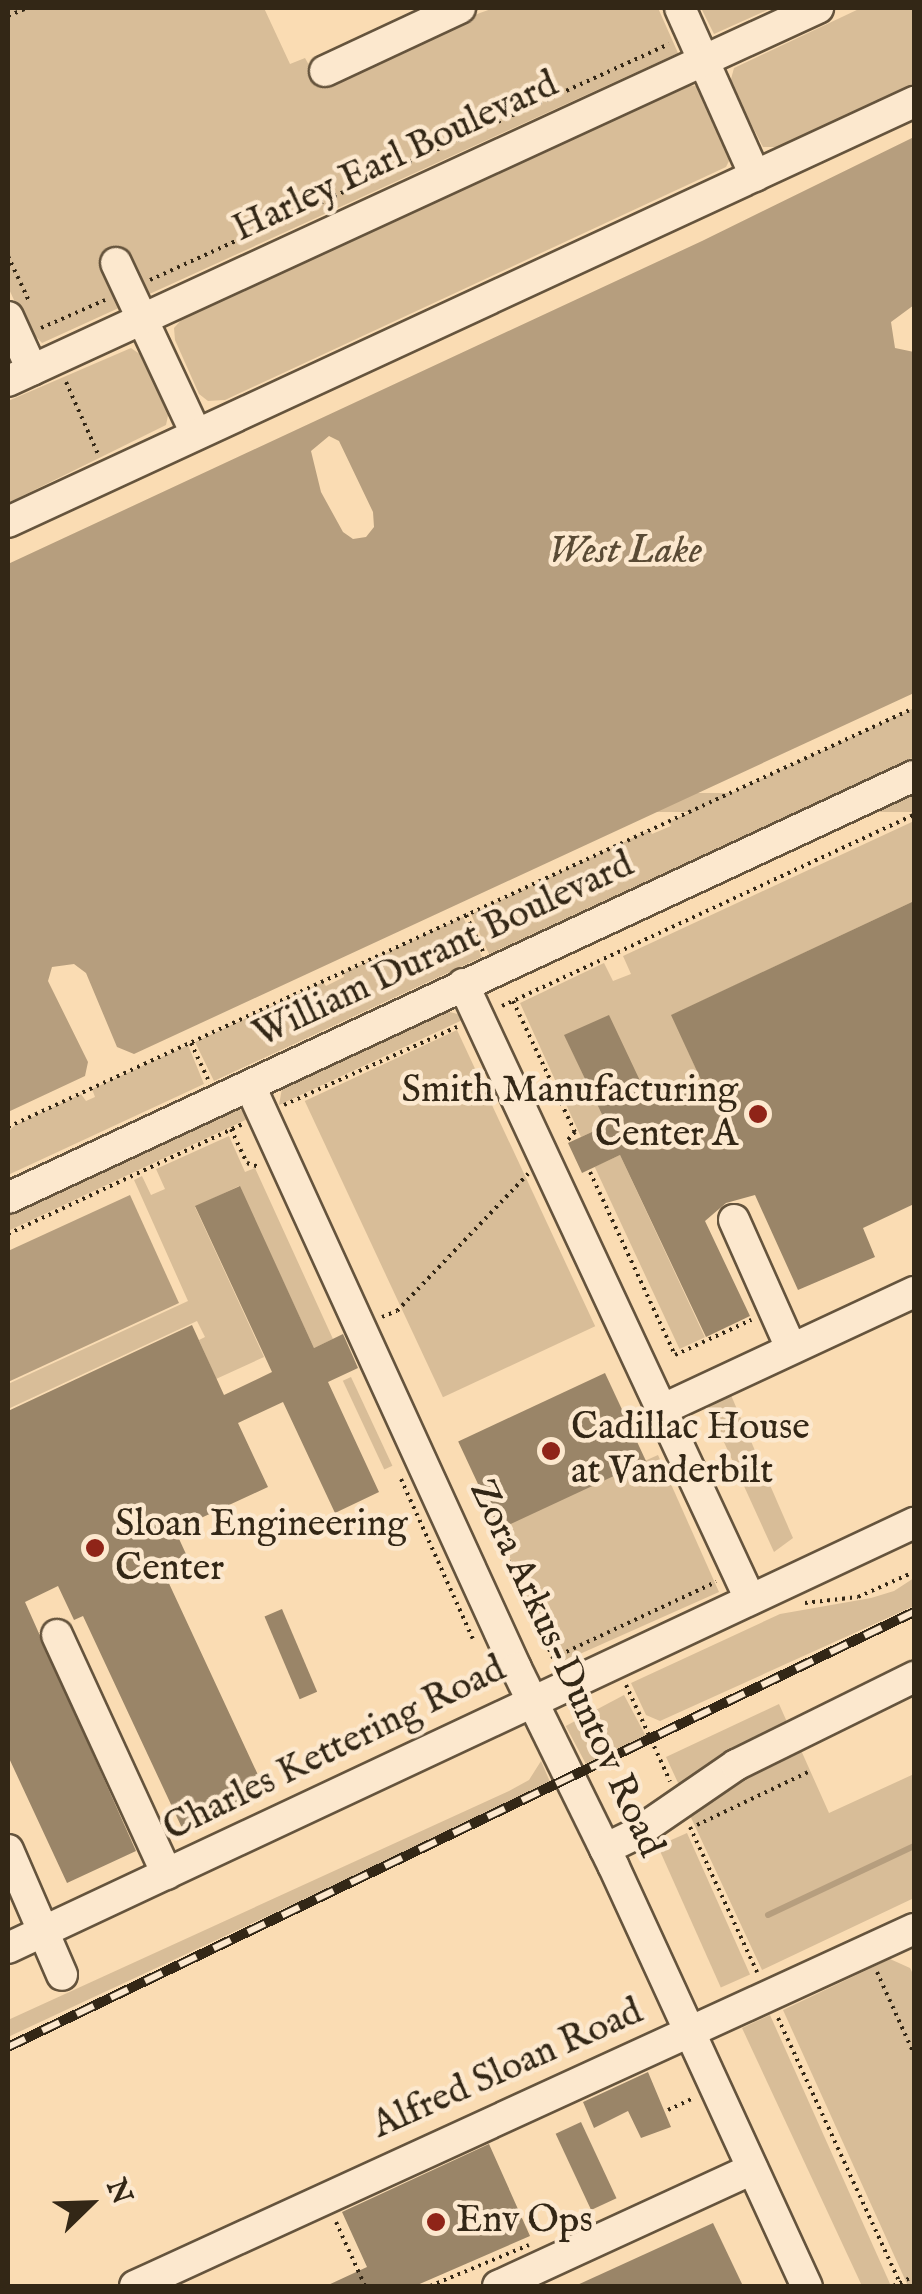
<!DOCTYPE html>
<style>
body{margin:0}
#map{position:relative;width:922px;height:2294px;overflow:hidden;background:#fadcb3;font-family:"IM FELL English",serif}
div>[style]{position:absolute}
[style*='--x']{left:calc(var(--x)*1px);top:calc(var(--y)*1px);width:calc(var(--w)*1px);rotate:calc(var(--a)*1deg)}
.green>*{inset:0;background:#d8bd98;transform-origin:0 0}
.water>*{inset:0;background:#b69e7e}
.stream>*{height:6px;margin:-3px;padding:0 3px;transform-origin:3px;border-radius:3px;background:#b69e7e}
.building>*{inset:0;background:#9a8568;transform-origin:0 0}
.path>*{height:4px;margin-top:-2px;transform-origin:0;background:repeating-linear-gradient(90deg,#332716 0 2.5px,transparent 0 7.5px)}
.roads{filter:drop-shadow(2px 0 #65543d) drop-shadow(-2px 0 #65543d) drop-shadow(0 2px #65543d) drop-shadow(0 -2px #65543d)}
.minor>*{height:30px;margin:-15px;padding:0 15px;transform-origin:15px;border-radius:15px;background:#fce8ce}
.rail>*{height:10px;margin-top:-5px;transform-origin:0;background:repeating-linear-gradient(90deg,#fce8ce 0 19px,#332716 0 38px);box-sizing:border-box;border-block:2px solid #332716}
.dots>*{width:28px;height:28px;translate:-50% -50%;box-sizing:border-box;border:5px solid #fce8ce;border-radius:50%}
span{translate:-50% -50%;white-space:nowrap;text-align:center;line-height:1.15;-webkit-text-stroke:9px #fce8ce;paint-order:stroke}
.street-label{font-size:38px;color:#332716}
.poi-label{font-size:38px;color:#332716}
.right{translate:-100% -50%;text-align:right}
.left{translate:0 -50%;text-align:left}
.water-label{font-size:40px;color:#5a4b35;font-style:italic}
.frame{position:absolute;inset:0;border:10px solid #332716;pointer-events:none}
.north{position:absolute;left:40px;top:2154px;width:100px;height:100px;-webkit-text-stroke:8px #fce8ce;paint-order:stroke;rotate:67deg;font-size:28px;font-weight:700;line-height:40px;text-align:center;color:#332716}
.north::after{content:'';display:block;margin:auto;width:35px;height:45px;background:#332716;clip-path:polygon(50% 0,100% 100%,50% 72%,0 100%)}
</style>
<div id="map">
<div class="green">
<i style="clip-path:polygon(8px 8px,264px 8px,290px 64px,305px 58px,313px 72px,494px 8px,658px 8px,678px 53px,42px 343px,26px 326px,8px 287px)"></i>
<i style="clip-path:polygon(701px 8px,772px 8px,714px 34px)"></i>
<i style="clip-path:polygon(861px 8px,914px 8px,914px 86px,779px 147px,763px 147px,730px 83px,734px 68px)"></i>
<i style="clip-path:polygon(684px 85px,700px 86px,732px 155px,726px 167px,225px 400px,208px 401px,199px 394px,175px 340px,174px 328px,182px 319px)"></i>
<i style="clip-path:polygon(131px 348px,144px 357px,169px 411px,166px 425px,8px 503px,8px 401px)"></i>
<i style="clip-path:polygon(912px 709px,914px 757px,489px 954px,471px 914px,650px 830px,652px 834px,671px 826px,669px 822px)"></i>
<i style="left:914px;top:793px;width:19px;height:456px;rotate:90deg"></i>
<i style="clip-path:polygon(914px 821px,914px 901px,672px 1015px,701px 1080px,651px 1104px,565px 1036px,607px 1125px,581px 1137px,520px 1003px,604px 963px,613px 981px,631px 974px,623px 956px)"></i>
<i style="clip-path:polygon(463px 917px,482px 957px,214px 1081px,195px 1042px,323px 982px,326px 986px,344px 977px,343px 973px)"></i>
<i style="clip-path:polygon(446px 1011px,469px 1017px,279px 1105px,282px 1088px,290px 1083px)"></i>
<i style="left:457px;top:1030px;width:327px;height:168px;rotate:65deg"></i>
<i style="clip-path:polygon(188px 1045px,204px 1084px,8px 1175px,8px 1132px,15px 1125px,81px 1094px,86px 1101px,95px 1097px,92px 1089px)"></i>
<i style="clip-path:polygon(235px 1108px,256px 1115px,8px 1231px,8px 1213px)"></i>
<i style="clip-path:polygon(229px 1136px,245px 1172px,255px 1168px,333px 1339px,314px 1348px,239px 1186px,195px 1207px,264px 1357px,216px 1379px,199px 1340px,205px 1337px,197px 1321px,8px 1409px,8px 1384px,188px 1301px,134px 1180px,142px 1176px,151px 1195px,165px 1189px,156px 1169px)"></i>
<i style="left:620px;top:1155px;width:201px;height:28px;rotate:65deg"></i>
<i style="left:351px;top:1377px;width:98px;height:9px;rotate:65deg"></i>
<i style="clip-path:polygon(730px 1393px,793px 1538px,774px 1552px,703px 1396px)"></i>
<i style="left:658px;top:1455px;width:150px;height:177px;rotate:66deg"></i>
<i style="clip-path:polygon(914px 1578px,914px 1606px,660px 1721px,646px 1715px,631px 1683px,780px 1614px,871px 1598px,894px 1591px)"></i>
<i style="left:624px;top:1695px;width:47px;height:66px;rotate:62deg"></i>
<i style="clip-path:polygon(779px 1704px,787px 1722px,729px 1752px,679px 1785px,666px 1757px)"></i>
<i style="clip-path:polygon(800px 1748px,829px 1813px,914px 1774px,914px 1898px,762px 1970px,687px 1809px,743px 1772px)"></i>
<i style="clip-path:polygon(541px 1761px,551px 1784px,8px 2037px,8px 2020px,509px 1791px,529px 1780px)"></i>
<i style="left:687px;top:1833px;width:155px;height:32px;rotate:66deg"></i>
<i style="clip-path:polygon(890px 1959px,910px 1968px,914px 1976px,914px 2286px,908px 2286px,783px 2010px)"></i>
<i style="clip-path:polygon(770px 2015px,891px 2286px,862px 2286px,742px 2028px)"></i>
</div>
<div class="water">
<i style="clip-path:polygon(evenodd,914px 137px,914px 305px,891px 322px,895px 348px,914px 352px,914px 693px,134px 1054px,117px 1047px,86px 973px,74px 964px,52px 967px,48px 981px,88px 1062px,85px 1076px,8px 1112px,8px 564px,702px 241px,914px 137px,329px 436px,339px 441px,373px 512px,374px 527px,366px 537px,353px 539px,343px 532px,321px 492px,311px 451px,329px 436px)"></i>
<i style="clip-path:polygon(130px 1195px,179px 1303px,8px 1382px,8px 1251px)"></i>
</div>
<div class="stream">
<i style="--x:768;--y:1915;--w:161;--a:-25.3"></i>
</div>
<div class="building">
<i style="clip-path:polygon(914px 901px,914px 1204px,863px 1228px,875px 1257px,798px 1290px,755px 1195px,726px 1203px,705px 1221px,750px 1316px,706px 1337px,620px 1155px,582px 1173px,568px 1143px,607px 1125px,564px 1035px,609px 1015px,651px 1104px,701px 1080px,671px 1015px)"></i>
<i style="clip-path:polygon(240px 1186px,314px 1348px,343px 1334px,358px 1368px,328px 1382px,379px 1492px,335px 1513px,283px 1402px,238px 1423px,268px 1487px,175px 1530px,191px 1565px,166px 1577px,265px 1790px,182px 1828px,83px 1616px,74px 1620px,58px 1586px,25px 1602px,136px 1851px,67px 1883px,8px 1756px,8px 1411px,192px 1325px,224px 1395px,272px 1372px,195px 1206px)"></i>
<i style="left:605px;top:1373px;width:97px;height:162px;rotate:65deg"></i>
<i style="left:282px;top:1609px;width:90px;height:19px;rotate:67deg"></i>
<i style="clip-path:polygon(648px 2072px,671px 2127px,641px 2138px,628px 2111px,594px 2128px,583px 2102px)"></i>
<i style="left:581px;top:2122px;width:84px;height:28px;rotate:65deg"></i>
<i style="clip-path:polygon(489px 2144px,530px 2236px,415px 2286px,326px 2286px,367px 2267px,342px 2212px)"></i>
<i style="clip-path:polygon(713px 2223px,743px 2286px,575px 2286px)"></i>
</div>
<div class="path">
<i style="--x:8;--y:16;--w:21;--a:-23"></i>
<i style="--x:8;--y:256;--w:50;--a:65"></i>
<i style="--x:150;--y:280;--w:570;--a:-24.45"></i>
<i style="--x:41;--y:328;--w:70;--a:-23.6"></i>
<i style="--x:66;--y:382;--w:81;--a:66"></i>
<i style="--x:466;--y:915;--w:40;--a:65"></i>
<i style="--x:513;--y:1001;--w:145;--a:64.7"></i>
<i style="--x:575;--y:1132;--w:15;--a:132"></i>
<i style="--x:502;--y:1006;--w:454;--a:-24.9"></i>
<i style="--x:191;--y:1043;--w:40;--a:65"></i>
<i style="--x:284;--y:1105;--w:190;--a:-24.3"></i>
<i style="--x:8;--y:1127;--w:998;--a:-24.82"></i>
<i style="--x:231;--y:1129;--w:38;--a:65"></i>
<i style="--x:247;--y:1163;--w:13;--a:18"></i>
<i style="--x:590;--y:1172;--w:202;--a:65.1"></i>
<i style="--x:675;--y:1355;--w:84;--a:-24.7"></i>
<i style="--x:8;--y:1234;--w:259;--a:-25.1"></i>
<i style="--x:382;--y:1317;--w:16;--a:-22"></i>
<i style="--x:397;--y:1311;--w:190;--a:-46.3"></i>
<i style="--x:401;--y:1479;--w:175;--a:65.8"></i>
<i style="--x:499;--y:1540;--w:130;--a:65.4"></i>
<i style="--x:553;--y:1658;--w:180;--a:-25"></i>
<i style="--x:805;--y:1603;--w:53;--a:-6.5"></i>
<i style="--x:858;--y:1597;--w:61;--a:-24.1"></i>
<i style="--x:626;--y:1685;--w:106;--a:65.4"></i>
<i style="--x:697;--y:1825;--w:125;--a:-25.5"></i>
<i style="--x:690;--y:1827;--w:160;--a:65.2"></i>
<i style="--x:877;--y:1972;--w:90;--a:65.7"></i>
<i style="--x:778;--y:2018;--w:295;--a:65.3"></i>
<i style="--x:668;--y:2110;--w:26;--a:-25"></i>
<i style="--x:336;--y:2222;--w:70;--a:65.6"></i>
<i style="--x:430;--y:2286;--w:107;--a:-22.5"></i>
<i style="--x:893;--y:2286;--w:23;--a:-25"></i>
</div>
<div class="roads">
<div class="minor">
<i style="--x:680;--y:8;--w:184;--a:65.9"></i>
<i style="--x:325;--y:71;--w:149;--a:-25"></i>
<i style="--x:116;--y:263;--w:189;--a:64.9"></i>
<i style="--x:8;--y:317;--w:58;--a:65.6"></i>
<i style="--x:8;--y:381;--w:892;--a:-24.73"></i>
<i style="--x:8;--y:522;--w:999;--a:-24.87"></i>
<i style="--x:463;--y:984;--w:679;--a:64.98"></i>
<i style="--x:250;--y:1086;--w:640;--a:65.44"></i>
<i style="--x:516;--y:1668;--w:220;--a:63.8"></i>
<i style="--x:613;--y:1865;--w:464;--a:65.3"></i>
<i style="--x:8;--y:1198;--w:999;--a:-24.98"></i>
<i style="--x:734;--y:1220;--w:140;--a:66"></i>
<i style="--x:661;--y:1410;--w:279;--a:-25"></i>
<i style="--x:57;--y:1635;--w:263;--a:65.3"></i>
<i style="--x:605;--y:1849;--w:32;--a:-26"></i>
<i style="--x:634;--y:1835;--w:124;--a:-34.5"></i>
<i style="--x:736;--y:1765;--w:199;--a:-26.3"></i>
<i style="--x:8;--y:1850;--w:136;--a:66.6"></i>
<i style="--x:8;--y:1948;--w:1001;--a:-25.13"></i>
<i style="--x:135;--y:2286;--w:857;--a:-24.62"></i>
<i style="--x:498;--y:2286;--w:280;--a:-24.7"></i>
</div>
</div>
<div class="rail">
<i style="--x:8;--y:2047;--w:1005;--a:-25.65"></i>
</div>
<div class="dots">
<i style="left:758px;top:1114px;background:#8f2418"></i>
<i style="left:551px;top:1451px;background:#8f2418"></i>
<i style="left:95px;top:1548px;background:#8f2418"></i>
<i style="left:436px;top:2222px;background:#8f2418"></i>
</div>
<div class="street-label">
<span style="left:396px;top:158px;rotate:-25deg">Harley Earl Boulevard</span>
<span style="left:444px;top:951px;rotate:-25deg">William Durant Boulevard</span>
<span style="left:565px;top:1669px;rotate:65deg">Zora Arkus-Duntov Road</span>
<span style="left:335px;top:1750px;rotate:-26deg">Charles Kettering Road</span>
<span style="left:508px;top:2070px;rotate:-24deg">Alfred Sloan Road</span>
</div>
<div class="poi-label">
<span class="right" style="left:738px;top:1114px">Smith Manufacturing<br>Center A</span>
<span class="left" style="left:571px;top:1451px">Cadillac House<br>at Vanderbilt</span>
<span class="left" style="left:115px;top:1548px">Sloan Engineering<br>Center</span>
<span class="left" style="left:456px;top:2222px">Env Ops</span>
</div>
<div class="water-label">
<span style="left:625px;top:552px">West Lake</span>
</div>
<div class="frame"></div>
<div class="north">N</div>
</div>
